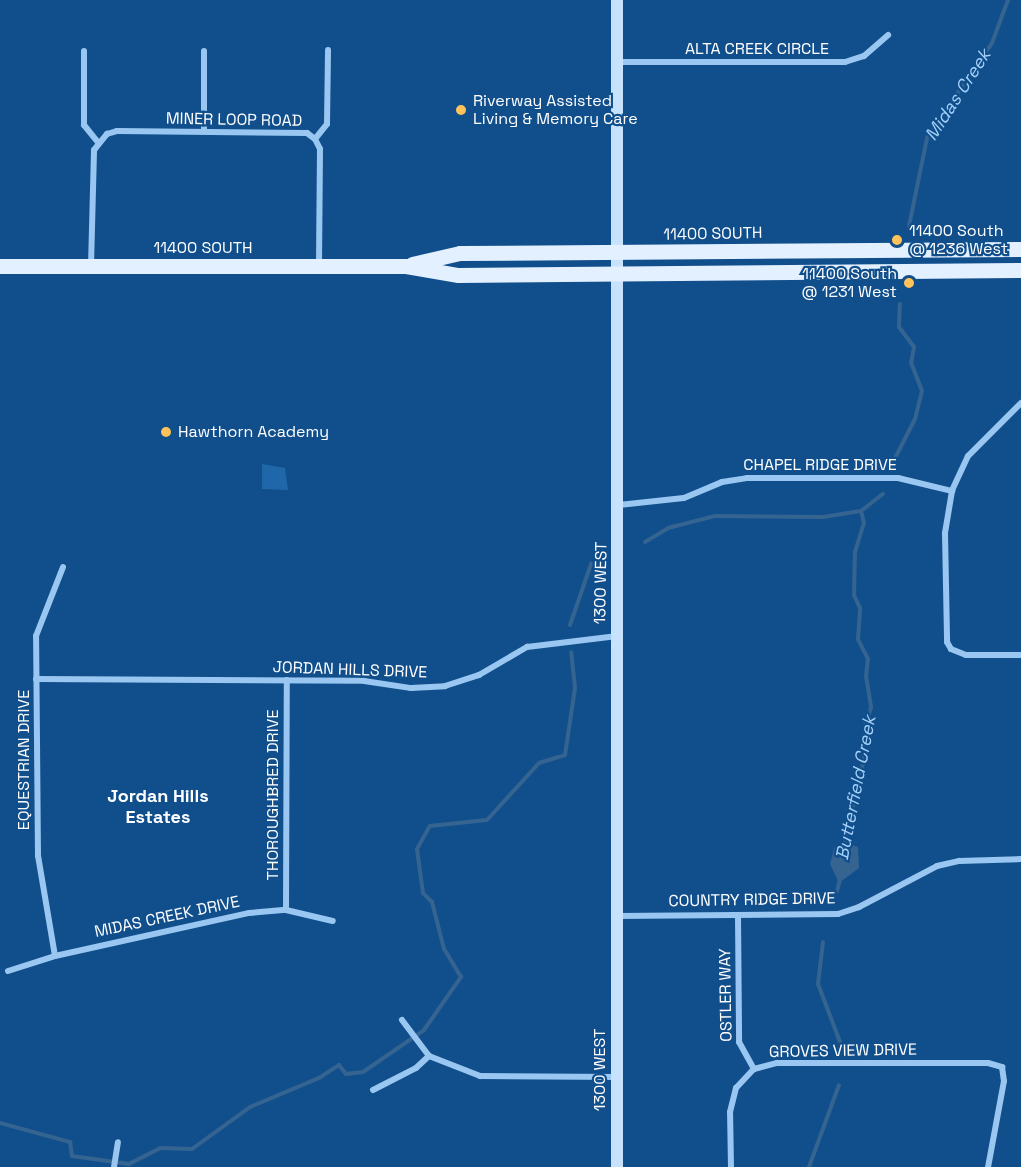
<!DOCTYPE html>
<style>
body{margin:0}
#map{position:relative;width:1021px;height:1167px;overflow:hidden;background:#114f8c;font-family:"Space Grotesk",sans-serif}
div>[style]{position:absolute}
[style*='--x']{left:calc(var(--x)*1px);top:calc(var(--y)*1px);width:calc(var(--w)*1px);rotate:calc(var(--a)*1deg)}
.green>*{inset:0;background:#2067a9}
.water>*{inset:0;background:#356491}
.stream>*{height:4px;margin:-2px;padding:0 2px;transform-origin:2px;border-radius:2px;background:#356491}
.street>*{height:6px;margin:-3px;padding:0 3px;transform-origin:3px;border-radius:3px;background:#99c7f1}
.secondary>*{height:12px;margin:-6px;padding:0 6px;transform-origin:6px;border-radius:6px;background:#c7e2fc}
.primary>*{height:15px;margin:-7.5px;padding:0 7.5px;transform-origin:7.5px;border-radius:7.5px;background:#e3f0ff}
.dots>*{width:16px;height:16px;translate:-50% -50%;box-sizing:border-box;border:3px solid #114f8c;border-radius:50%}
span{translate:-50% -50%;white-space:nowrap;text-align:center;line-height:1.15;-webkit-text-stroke:4.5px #114f8c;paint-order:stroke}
.street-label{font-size:16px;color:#fff}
.poi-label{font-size:16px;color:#fff}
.left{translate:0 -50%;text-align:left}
.right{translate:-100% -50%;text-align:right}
.water-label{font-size:18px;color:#a4d1f9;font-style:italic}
.neighbourhood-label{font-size:18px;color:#fff;font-weight:700}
</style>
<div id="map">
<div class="green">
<i style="clip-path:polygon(262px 464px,285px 468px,288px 490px,262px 489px)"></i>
</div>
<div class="water">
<i style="clip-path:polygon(844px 842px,858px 847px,859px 868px,839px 883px,830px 864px,834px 848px)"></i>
</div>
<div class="stream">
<i style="--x:909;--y:226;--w:90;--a:-78.4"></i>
<i style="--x:927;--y:138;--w:115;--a:-55.6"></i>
<i style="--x:992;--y:43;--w:46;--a:-69.6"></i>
<i style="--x:893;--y:462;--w:48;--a:-62.9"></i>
<i style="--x:915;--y:419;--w:29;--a:-76"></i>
<i style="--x:922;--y:391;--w:30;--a:-111"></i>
<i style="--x:911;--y:363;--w:16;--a:-79"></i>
<i style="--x:914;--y:347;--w:25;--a:-127"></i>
<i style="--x:899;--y:327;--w:23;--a:-88"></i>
<i style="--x:645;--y:542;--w:27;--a:-31"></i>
<i style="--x:668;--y:528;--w:49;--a:-14.3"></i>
<i style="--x:715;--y:516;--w:108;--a:0.5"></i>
<i style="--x:823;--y:517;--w:38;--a:-9"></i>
<i style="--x:861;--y:511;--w:28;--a:-38"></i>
<i style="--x:570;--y:625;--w:65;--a:-71"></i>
<i style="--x:844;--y:846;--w:90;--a:-77.2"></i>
<i style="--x:864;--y:758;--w:32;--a:-88"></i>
<i style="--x:865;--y:726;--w:20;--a:-72"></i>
<i style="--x:871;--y:707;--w:30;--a:-99"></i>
<i style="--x:866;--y:677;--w:18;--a:-84"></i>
<i style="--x:868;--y:659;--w:22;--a:-117"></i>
<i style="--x:858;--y:639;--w:31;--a:-86"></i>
<i style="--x:860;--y:608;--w:14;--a:-115"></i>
<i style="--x:854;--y:595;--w:43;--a:-88.7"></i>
<i style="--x:855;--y:552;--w:30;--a:-73"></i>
<i style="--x:864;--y:523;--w:12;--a:-104"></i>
<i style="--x:837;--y:891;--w:11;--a:-75"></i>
<i style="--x:823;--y:942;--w:42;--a:96.8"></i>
<i style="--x:818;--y:984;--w:62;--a:69.2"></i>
<i style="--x:0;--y:1123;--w:73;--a:15.2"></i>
<i style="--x:70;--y:1142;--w:14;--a:82"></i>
<i style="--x:72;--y:1156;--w:58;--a:8"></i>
<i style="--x:129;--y:1164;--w:35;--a:-27"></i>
<i style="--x:160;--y:1148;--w:32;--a:2"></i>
<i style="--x:192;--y:1149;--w:72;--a:-35.9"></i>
<i style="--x:250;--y:1107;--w:75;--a:-22.8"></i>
<i style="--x:319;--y:1078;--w:24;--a:-33"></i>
<i style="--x:339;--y:1065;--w:11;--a:52"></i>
<i style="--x:346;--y:1074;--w:17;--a:-7"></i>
<i style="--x:363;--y:1072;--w:74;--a:-34.5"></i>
<i style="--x:424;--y:1030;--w:65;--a:-55.1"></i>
<i style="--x:461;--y:977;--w:33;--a:-121"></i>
<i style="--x:444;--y:949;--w:49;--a:-104.3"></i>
<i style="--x:432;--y:902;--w:13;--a:-135"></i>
<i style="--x:423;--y:893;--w:44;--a:-97.8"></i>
<i style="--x:417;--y:849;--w:26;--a:-61"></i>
<i style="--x:430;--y:826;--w:57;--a:-6"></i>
<i style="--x:487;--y:820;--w:77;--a:-47.6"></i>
<i style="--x:539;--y:763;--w:27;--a:-17"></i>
<i style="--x:565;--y:755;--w:68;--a:-81.5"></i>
<i style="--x:575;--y:688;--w:36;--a:-96"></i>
<i style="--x:809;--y:1167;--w:87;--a:-69.9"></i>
</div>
<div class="street">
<i style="--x:84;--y:51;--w:74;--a:90"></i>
<i style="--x:84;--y:125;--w:22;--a:51"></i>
<i style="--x:204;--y:51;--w:80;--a:90"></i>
<i style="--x:617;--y:62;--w:228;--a:0"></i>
<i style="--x:845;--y:62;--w:20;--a:-18"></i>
<i style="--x:864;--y:56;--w:32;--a:-41"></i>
<i style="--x:315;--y:139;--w:19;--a:-51"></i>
<i style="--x:327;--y:124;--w:74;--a:-89.2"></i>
<i style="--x:91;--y:266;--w:116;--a:-88.5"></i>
<i style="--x:94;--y:150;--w:21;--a:-51"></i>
<i style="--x:107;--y:134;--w:10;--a:-17"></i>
<i style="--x:117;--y:131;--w:190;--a:0.6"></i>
<i style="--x:307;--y:133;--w:10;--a:37"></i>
<i style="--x:315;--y:139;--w:11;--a:63"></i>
<i style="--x:320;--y:149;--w:116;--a:90.5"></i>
<i style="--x:1021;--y:403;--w:75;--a:135"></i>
<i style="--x:968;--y:456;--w:38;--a:115"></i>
<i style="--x:952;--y:491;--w:43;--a:99.5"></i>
<i style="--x:945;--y:533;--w:109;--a:88.9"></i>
<i style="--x:947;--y:642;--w:8;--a:60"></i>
<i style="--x:951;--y:649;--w:16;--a:22"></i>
<i style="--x:966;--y:655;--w:55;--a:0"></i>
<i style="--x:619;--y:505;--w:65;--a:-6.1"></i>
<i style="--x:684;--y:498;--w:41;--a:-22.8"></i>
<i style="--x:722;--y:482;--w:25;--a:-9"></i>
<i style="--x:747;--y:478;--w:151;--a:0"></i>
<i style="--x:898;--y:478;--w:56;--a:13.5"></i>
<i style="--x:36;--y:679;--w:328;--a:0.3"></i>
<i style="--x:364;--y:681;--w:48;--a:8.5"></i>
<i style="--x:411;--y:688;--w:34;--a:-3"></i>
<i style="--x:445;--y:686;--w:36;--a:-18"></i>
<i style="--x:479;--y:675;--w:56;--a:-30.3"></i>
<i style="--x:527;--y:647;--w:91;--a:-7"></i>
<i style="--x:286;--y:910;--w:230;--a:-89.8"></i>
<i style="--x:617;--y:916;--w:221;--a:-0.5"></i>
<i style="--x:838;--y:914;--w:22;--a:-18"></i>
<i style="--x:859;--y:907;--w:88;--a:-27.7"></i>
<i style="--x:937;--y:866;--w:23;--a:-13"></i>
<i style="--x:959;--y:861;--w:62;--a:-1.8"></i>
<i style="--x:738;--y:916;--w:126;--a:89.5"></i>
<i style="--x:739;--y:1042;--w:31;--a:61"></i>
<i style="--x:55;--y:956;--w:101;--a:-99.6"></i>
<i style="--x:38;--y:856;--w:220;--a:-90.5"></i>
<i style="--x:36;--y:636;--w:74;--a:-68.6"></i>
<i style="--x:8;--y:971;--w:49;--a:-17.7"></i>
<i style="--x:55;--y:956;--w:199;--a:-12.5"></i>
<i style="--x:249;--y:913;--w:37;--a:-5"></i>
<i style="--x:286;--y:910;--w:48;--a:13.2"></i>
<i style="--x:402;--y:1020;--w:45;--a:53.1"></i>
<i style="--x:429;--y:1056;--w:55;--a:21.4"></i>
<i style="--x:480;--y:1076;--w:136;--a:0.4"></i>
<i style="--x:373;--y:1090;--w:48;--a:-27.1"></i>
<i style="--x:416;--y:1068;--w:18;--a:-43"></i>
<i style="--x:114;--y:1167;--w:25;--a:-81"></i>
<i style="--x:731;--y:1167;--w:55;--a:-91"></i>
<i style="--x:730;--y:1112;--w:25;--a:-76"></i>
<i style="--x:736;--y:1088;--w:26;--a:-47"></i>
<i style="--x:754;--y:1069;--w:24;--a:-15"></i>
<i style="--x:777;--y:1063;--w:211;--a:0"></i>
<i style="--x:988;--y:1063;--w:15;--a:16"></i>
<i style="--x:1002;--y:1067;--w:14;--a:82"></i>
<i style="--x:1004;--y:1081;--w:87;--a:100.5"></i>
</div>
<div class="secondary">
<i style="--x:617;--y:0;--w:1167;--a:90"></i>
</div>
<div class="primary">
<i style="--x:412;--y:264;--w:49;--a:-12.9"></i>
<i style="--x:460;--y:253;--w:561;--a:-0.41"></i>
<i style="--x:0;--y:266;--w:406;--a:0"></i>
<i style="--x:406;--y:266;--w:53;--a:9.8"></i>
<i style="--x:458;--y:275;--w:563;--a:-0.51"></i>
</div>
<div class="dots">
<i style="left:461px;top:110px;background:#ffc359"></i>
<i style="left:897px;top:240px;background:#ffc359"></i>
<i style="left:909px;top:283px;background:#ffc359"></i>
<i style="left:166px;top:432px;background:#ffc359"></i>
</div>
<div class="street-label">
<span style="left:757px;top:49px">ALTA CREEK CIRCLE</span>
<span style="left:234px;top:120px;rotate:1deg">MINER LOOP ROAD</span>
<span style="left:713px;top:234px;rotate:-1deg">11400 SOUTH</span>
<span style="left:203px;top:248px">11400 SOUTH</span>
<span style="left:820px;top:465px">CHAPEL RIDGE DRIVE</span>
<span style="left:601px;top:583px;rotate:-89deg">1300 WEST</span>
<span style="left:350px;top:670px;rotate:2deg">JORDAN HILLS DRIVE</span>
<span style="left:24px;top:760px;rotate:-90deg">EQUESTRIAN DRIVE</span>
<span style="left:273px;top:795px;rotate:-90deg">THOROUGHBRED DRIVE</span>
<span style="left:752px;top:900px;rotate:-1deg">COUNTRY RIDGE DRIVE</span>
<span style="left:167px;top:917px;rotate:-12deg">MIDAS CREEK DRIVE</span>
<span style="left:726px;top:995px;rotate:-91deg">OSTLER WAY</span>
<span style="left:843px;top:1051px;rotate:-1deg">GROVES VIEW DRIVE</span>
<span style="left:600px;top:1070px;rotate:-90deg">1300 WEST</span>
</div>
<div class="poi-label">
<span class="left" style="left:473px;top:110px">Riverway Assisted<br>Living &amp; Memory Care</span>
<span class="left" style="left:909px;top:240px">11400 South<br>@ 1236 West</span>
<span class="right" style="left:897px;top:283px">11400 South<br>@ 1231 West</span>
<span class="left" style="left:178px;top:432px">Hawthorn Academy</span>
</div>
<div class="water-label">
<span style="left:958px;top:95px;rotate:-57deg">Midas Creek</span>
<span style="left:856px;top:788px;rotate:-79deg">Butterfield Creek</span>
</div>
<div class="neighbourhood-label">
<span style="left:158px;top:807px">Jordan Hills<br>Estates</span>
</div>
</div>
